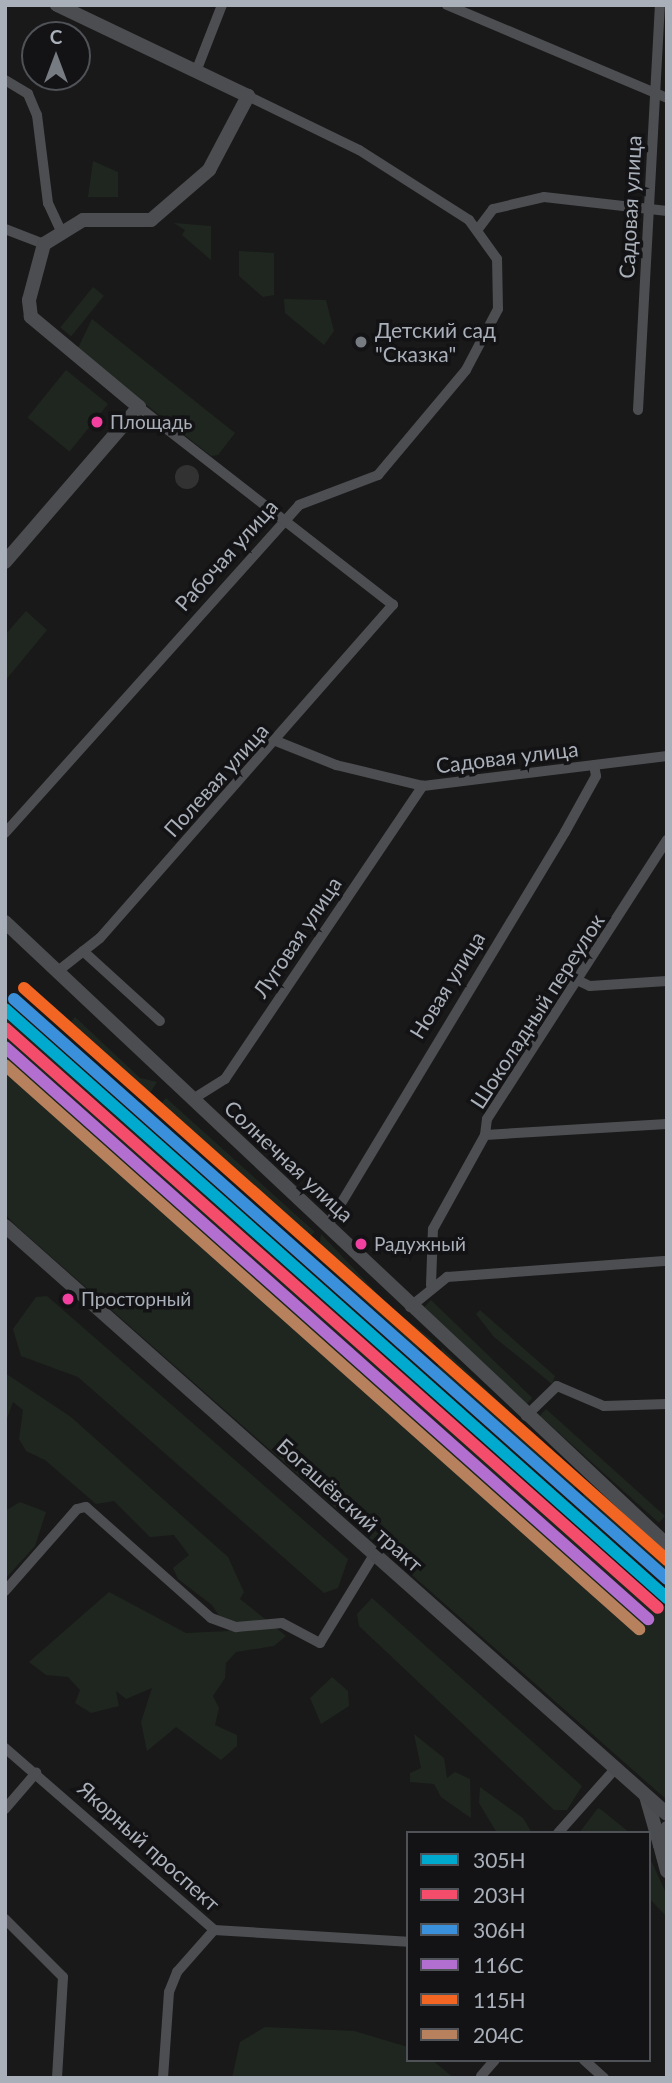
<!DOCTYPE html>
<meta charset="utf-8">
<style>
body{margin:0}
#map{position:relative;width:672px;height:2083px;overflow:hidden;background:#191919;font-family:Lato,sans-serif}
div>[style]{position:absolute}
[style*='--x']{left:calc(var(--x)*1px);top:calc(var(--y)*1px);width:calc(var(--w)*1px);rotate:calc(var(--a)*1deg)}
.green>*{inset:0;background:#1f261f;transform-origin:0 0}
.building>*{inset:0;background:#323233}
.round{border-radius:50%}
.street>*{height:10px;margin:-5px;padding:0 5px;transform-origin:5px;border-radius:5px;background:#4d4e52}
.secondary>*{height:14px;margin:-7px;padding:0 7px;transform-origin:7px;border-radius:7px;background:#4c4d50}
.primary>*{height:14px;margin:-7px;padding:0 7px;transform-origin:7px;border-radius:7px;background:#4a4b4e}
.rail-1>*{height:12px;margin:-6px;padding:0 6px;transform-origin:6px;border-radius:6px;background:#00a9ce}
.rail-2>*{height:12px;margin:-6px;padding:0 6px;transform-origin:6px;border-radius:6px;background:#f44d6c}
.rail-3>*{height:12px;margin:-6px;padding:0 6px;transform-origin:6px;border-radius:6px;background:#3a90db}
.rail-4>*{height:12px;margin:-6px;padding:0 6px;transform-origin:6px;border-radius:6px;background:#b36fd0}
.rail-5>*{height:12px;margin:-6px;padding:0 6px;transform-origin:6px;border-radius:6px;background:#f26522}
.rail-6>*{height:12px;margin:-6px;padding:0 6px;transform-origin:6px;border-radius:6px;background:#b6815c}
.dots>*{width:19px;height:19px;translate:-50% -50%;box-sizing:border-box;border:4px solid #131315;border-radius:50%}
span{translate:-50% -50%;white-space:nowrap;text-align:center;line-height:1.15;-webkit-text-stroke:7px #131315;paint-order:stroke}
.bus-label{font-size:19px;color:#aab0ba}
.left{translate:0 -50%;text-align:left}
.street-label{font-size:21px;color:#aab0ba}
.poi-label{font-size:21px;color:#aab0ba}
.frame{position:absolute;inset:0;border:7px solid #aab0ba;pointer-events:none}
.legend{position:absolute;left:406px;top:1831px;width:245px;height:231px;box-sizing:border-box;background:#131315;border:2px solid #4f5257;margin:0;padding:9px 12px;list-style:none;font-size:21px;color:#aab0ba}
.legend li{display:flex;align-items:center;gap:14px;height:35px}
.legend b{width:35px;border:2px solid #4f5257}
.north{position:absolute;left:21px;top:21px;width:70px;height:70px;box-sizing:border-box;background:#131315;border:2px solid #4f5257;border-radius:50%;rotate:0deg;font-size:19px;font-weight:700;line-height:28px;text-align:center;color:#aab0ba}
.north::after{content:'';display:block;margin:auto;width:24px;height:32px;background:#777b82;clip-path:polygon(50% 0,100% 100%,50% 72%,0 100%)}
</style>
<div id="map">
<div class="green">
<i style="clip-path:polygon(93px 161px,118px 172px,118px 197px,88px 197px)"></i>
<i style="clip-path:polygon(174px 223px,211px 226px,211px 260px,182px 235px,185px 230px)"></i>
<i style="clip-path:polygon(239px 251px,274px 253px,274px 295px,263px 297px,239px 276px)"></i>
<i style="left:93px;top:287px;width:14px;height:52px;rotate:39deg"></i>
<i style="clip-path:polygon(284px 299px,326px 300px,334px 331px,324px 345px,285px 313px)"></i>
<i style="clip-path:polygon(92px 319px,235px 433px,218px 455px,211px 456px,77px 350px)"></i>
<i style="left:66px;top:370px;width:54px;height:61px;rotate:39deg"></i>
<i style="clip-path:polygon(26px 611px,47px 630px,5px 681px,5px 635px)"></i>
<i style="clip-path:polygon(5px 1017px,667px 1608px,667px 1800px,14px 1224px,5px 1214px)"></i>
<i style="clip-path:polygon(75px 1017px,140px 1078px,157px 1082px,150px 1093px,140px 1096px,66px 1028px)"></i>
<i style="left:166px;top:1098px;width:200px;height:14px;rotate:42deg"></i>
<i style="clip-path:polygon(321px 1234px,390px 1307px,435px 1342px,418px 1350px,318px 1258px)"></i>
<i style="clip-path:polygon(47px 1296px,348px 1559px,338px 1588px,324px 1593px,78px 1377px,21px 1356px,13px 1329px,36px 1297px)"></i>
<i style="left:431px;top:1300px;width:141px;height:10px;rotate:44deg"></i>
<i style="clip-path:polygon(480px 1310px,555px 1376px,552px 1384px,494px 1337px,476px 1314px)"></i>
<i style="clip-path:polygon(442px 1348px,582px 1480px,571px 1492px,436px 1372px)"></i>
<i style="clip-path:polygon(5px 1373px,71px 1417px,228px 1557px,244px 1592px,240px 1599px,286px 1636px,274px 1646px,236px 1652px,226px 1663px,225px 1678px,213px 1696px,219px 1708px,215px 1725px,237px 1735px,237px 1746px,221px 1760px,176px 1727px,147px 1751px,141px 1722px,152px 1688px,126px 1699px,116px 1691px,119px 1706px,91px 1713px,75px 1703px,80px 1690px,68px 1677px,46px 1675px,29px 1662px,109px 1592px,186px 1633px,229px 1631px,212px 1605px,178px 1579px,173px 1568px,189px 1555px,174px 1535px,150px 1537px,114px 1501px,96px 1504px,45px 1460px,26px 1451px,19px 1439px,23px 1410px,13px 1402px,5px 1424px)"></i>
<i style="left:546px;top:1409px;width:160px;height:9px;rotate:42deg"></i>
<i style="clip-path:polygon(590px 1487px,667px 1555px,667px 1576px,581px 1498px)"></i>
<i style="clip-path:polygon(20px 1502px,46px 1512px,35px 1546px,5px 1579px,5px 1511px)"></i>
<i style="clip-path:polygon(372px 1598px,582px 1786px,567px 1810px,554px 1810px,359px 1626px,357px 1614px)"></i>
<i style="clip-path:polygon(332px 1677px,348px 1691px,349px 1706px,321px 1724px,310px 1698px)"></i>
<i style="clip-path:polygon(414px 1734px,444px 1758px,447px 1778px,455px 1772px,470px 1779px,471px 1818px,441px 1797px,434px 1784px,410px 1782px,410px 1773px,421px 1768px)"></i>
<i style="clip-path:polygon(480px 1787px,523px 1818px,532px 1833px,497px 1833px,479px 1803px)"></i>
<i style="clip-path:polygon(598px 1808px,603px 1811px,630px 1833px,579px 1833px)"></i>
<i style="clip-path:polygon(649px 1856px,667px 1895px,667px 1917px,649px 1898px)"></i>
<i style="clip-path:polygon(265px 2027px,354px 2031px,408px 2047px,408px 2060px,432px 2060px,454px 2078px,232px 2078px,240px 2042px)"></i>
</div>
<div class="building">
<i class="round" style="left:175px;top:465px;width:24px;height:24px"></i>
</div>
<div class="street">
<i style="--x:447;--y:5;--w:239;--a:22.9"></i>
<i style="--x:197;--y:69;--w:69;--a:-68.7"></i>
<i style="--x:5;--y:80;--w:27;--a:31"></i>
<i style="--x:28;--y:94;--w:23;--a:67"></i>
<i style="--x:37;--y:115;--w:89;--a:82.9"></i>
<i style="--x:48;--y:203;--w:29;--a:65"></i>
<i style="--x:5;--y:229;--w:42;--a:21"></i>
<i style="--x:478;--y:229;--w:25;--a:-53"></i>
<i style="--x:493;--y:209;--w:52;--a:-13.2"></i>
<i style="--x:544;--y:197;--w:124;--a:6.5"></i>
<i style="--x:638;--y:410;--w:406;--a:-86.9"></i>
<i style="--x:276;--y:741;--w:65;--a:21.8"></i>
<i style="--x:336;--y:765;--w:89;--a:13.6"></i>
<i style="--x:423;--y:786;--w:246;--a:-7"></i>
<i style="--x:5;--y:833;--w:440;--a:-48.1"></i>
<i style="--x:299;--y:505;--w:85;--a:-20.8"></i>
<i style="--x:378;--y:475;--w:137;--a:-50"></i>
<i style="--x:466;--y:370;--w:69;--a:-62.3"></i>
<i style="--x:498;--y:309;--w:50;--a:-91.1"></i>
<i style="--x:497;--y:259;--w:48;--a:-125.7"></i>
<i style="--x:469;--y:220;--w:130;--a:-147.5"></i>
<i style="--x:359;--y:150;--w:123;--a:-154.1"></i>
<i style="--x:83;--y:951;--w:104;--a:42.3"></i>
<i style="--x:58;--y:971;--w:53;--a:-38.2"></i>
<i style="--x:100;--y:938;--w:444;--a:-48.7"></i>
<i style="--x:393;--y:605;--w:322;--a:-142.1"></i>
<i style="--x:577;--y:980;--w:14;--a:25"></i>
<i style="--x:590;--y:986;--w:77;--a:-3.7"></i>
<i style="--x:193;--y:1099;--w:38;--a:-32"></i>
<i style="--x:225;--y:1079;--w:354;--a:-56"></i>
<i style="--x:485;--y:1135;--w:182;--a:-3.5"></i>
<i style="--x:328;--y:1225;--w:459;--a:-58.9"></i>
<i style="--x:565;--y:832;--w:64;--a:-61"></i>
<i style="--x:596;--y:776;--w:11;--a:-100"></i>
<i style="--x:431;--y:1285;--w:56;--a:-88"></i>
<i style="--x:433;--y:1229;--w:107;--a:-61"></i>
<i style="--x:485;--y:1135;--w:16;--a:-83"></i>
<i style="--x:487;--y:1119;--w:332;--a:-57.2"></i>
<i style="--x:410;--y:1307;--w:48;--a:-39"></i>
<i style="--x:447;--y:1277;--w:221;--a:-4.2"></i>
<i style="--x:526;--y:1416;--w:43;--a:-44.1"></i>
<i style="--x:557;--y:1386;--w:51;--a:23.1"></i>
<i style="--x:604;--y:1406;--w:63;--a:-1.8"></i>
<i style="--x:5;--y:1591;--w:109;--a:-48.7"></i>
<i style="--x:77;--y:1509;--w:9;--a:-13"></i>
<i style="--x:86;--y:1507;--w:167;--a:41.6"></i>
<i style="--x:211;--y:1618;--w:27;--a:20"></i>
<i style="--x:236;--y:1627;--w:46;--a:-5"></i>
<i style="--x:282;--y:1623;--w:43;--a:27.8"></i>
<i style="--x:320;--y:1643;--w:103;--a:-58.5"></i>
<i style="--x:5;--y:1748;--w:277;--a:41"></i>
<i style="--x:214;--y:1930;--w:194;--a:3.5"></i>
<i style="--x:5;--y:1809;--w:48;--a:-49.3"></i>
<i style="--x:558;--y:1833;--w:86;--a:-48.3"></i>
<i style="--x:5;--y:1919;--w:82;--a:45"></i>
<i style="--x:63;--y:1977;--w:101;--a:93.4"></i>
<i style="--x:584;--y:2060;--w:27;--a:42"></i>
<i style="--x:481;--y:2076;--w:21;--a:-49"></i>
<i style="--x:163;--y:2078;--w:86;--a:-86"></i>
<i style="--x:169;--y:1992;--w:22;--a:-68"></i>
<i style="--x:177;--y:1972;--w:56;--a:-48.6"></i>
</div>
<div class="secondary">
<i style="--x:5;--y:562;--w:205;--a:-49.2"></i>
<i style="--x:139;--y:407;--w:141;--a:-140.2"></i>
<i style="--x:31;--y:317;--w:17;--a:-97"></i>
<i style="--x:29;--y:300;--w:58;--a:-75"></i>
<i style="--x:44;--y:244;--w:46;--a:-31.6"></i>
<i style="--x:83;--y:220;--w:68;--a:0"></i>
<i style="--x:151;--y:220;--w:77;--a:-40.8"></i>
<i style="--x:209;--y:170;--w:84;--a:-62.2"></i>
<i style="--x:248;--y:96;--w:212;--a:-154.5"></i>
<i style="--x:5;--y:922;--w:909;--a:43.26"></i>
<i style="--x:646;--y:1796;--w:51;--a:74.1"></i>
<i style="--x:667;--y:1828;--w:18;--a:112"></i>
<i style="--x:660;--y:1845;--w:27;--a:75"></i>
</div>
<div class="primary">
<i style="--x:5;--y:1226;--w:885;--a:41.61"></i>
</div>
<div class="rail-1">
<i style="--x:5;--y:1009;--w:886;--a:41.66"></i>
</div>
<div class="rail-2">
<i style="--x:5;--y:1028;--w:873;--a:41.61"></i>
</div>
<div class="rail-3">
<i style="--x:14;--y:999;--w:873;--a:41.61"></i>
</div>
<div class="rail-4">
<i style="--x:5;--y:1047;--w:861;--a:41.66"></i>
</div>
<div class="rail-5">
<i style="--x:24;--y:988;--w:861;--a:41.66"></i>
</div>
<div class="rail-6">
<i style="--x:5;--y:1065;--w:849;--a:41.66"></i>
</div>
<div class="dots">
<i style="left:361px;top:342px;background:#777b82"></i>
<i style="left:97px;top:422px;background:#f240a1"></i>
<i style="left:361px;top:1244px;background:#f240a1"></i>
<i style="left:68px;top:1299px;background:#f240a1"></i>
</div>
<div class="bus-label">
<span class="left" style="left:110px;top:422px">Площадь</span>
<span class="left" style="left:374px;top:1244px">Радужный</span>
<span class="left" style="left:81px;top:1299px">Просторный</span>
</div>
<div class="street-label">
<span style="left:630px;top:207px;rotate:-87deg">Садовая улица</span>
<span style="left:226px;top:555px;rotate:-48deg">Рабочая улица</span>
<span style="left:507px;top:757px;rotate:-7deg">Садовая улица</span>
<span style="left:216px;top:780px;rotate:-48deg">Полевая улица</span>
<span style="left:297px;top:937px;rotate:-56deg">Луговая улица</span>
<span style="left:447px;top:985px;rotate:-58deg">Новая улица</span>
<span style="left:537px;top:1011px;rotate:-57deg">Шоколадный переулок</span>
<span style="left:289px;top:1161px;rotate:43deg">Солнечная улица</span>
<span style="left:350px;top:1505px;rotate:42deg">Богашёвский тракт</span>
<span style="left:149px;top:1846px;rotate:42deg">Якорный проспект</span>
</div>
<div class="poi-label">
<span class="left" style="left:375px;top:342px">Детский сад<br>"Сказка"</span>
</div>
<div class="frame"></div>
<ul class="legend">
<li><b style="height:9px;background:#00a9ce"></b>305Н</li>
<li><b style="height:9px;background:#f44d6c"></b>203Н</li>
<li><b style="height:9px;background:#3a90db"></b>306Н</li>
<li><b style="height:9px;background:#b36fd0"></b>116С</li>
<li><b style="height:9px;background:#f26522"></b>115Н</li>
<li><b style="height:9px;background:#b6815c"></b>204С</li>
</ul>
<div class="north">С</div>
</div>
